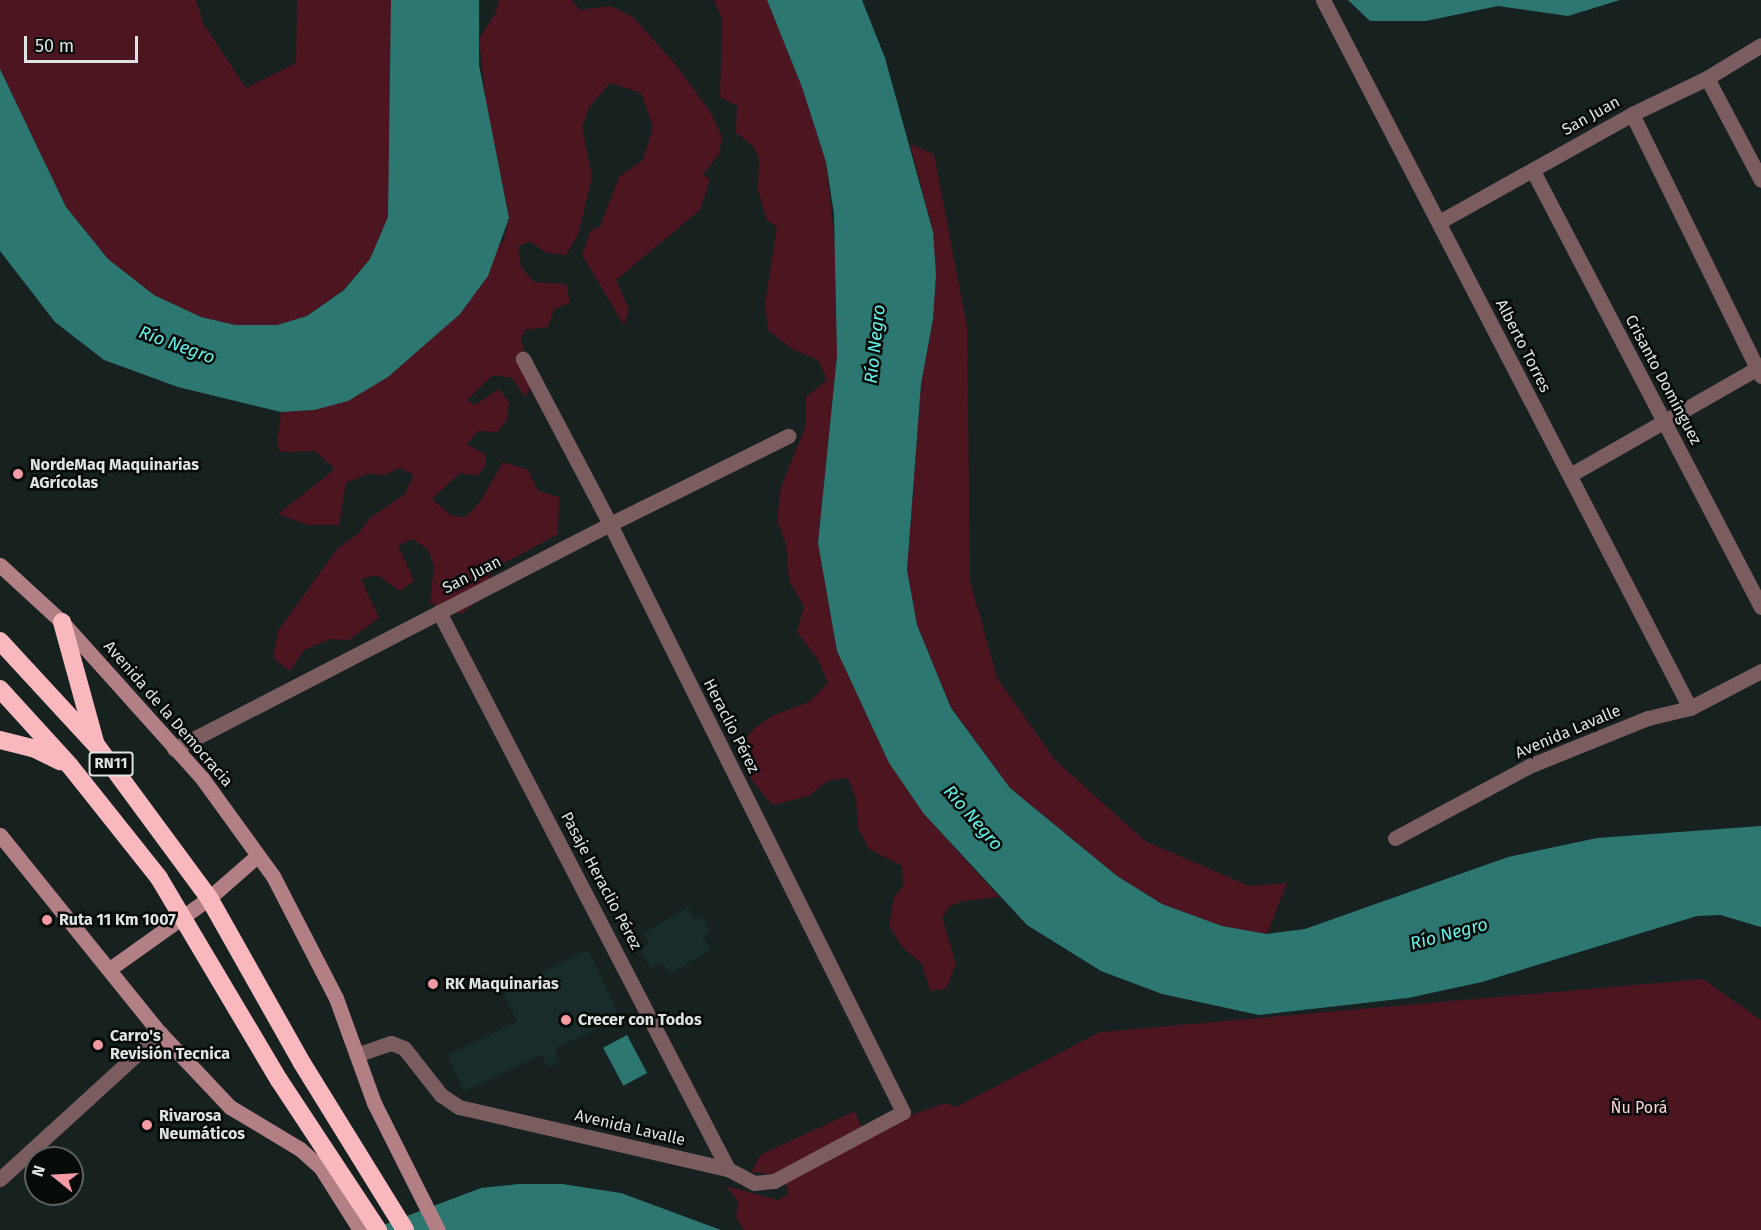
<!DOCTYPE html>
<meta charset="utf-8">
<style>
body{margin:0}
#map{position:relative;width:1761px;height:1230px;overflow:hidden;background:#162120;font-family:"Fira Sans",sans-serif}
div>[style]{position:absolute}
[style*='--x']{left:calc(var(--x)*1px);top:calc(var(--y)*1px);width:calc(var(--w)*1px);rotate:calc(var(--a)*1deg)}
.built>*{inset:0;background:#192c2a}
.green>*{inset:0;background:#4d151f}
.water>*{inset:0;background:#2c7771;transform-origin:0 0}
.street>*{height:15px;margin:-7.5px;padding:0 7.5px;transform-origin:7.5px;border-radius:7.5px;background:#7c5d5f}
.secondary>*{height:15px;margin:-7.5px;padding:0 7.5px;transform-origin:7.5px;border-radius:7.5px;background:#b28084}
.highway>*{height:18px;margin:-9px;padding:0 9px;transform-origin:9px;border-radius:9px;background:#f8b8be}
.dots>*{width:16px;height:16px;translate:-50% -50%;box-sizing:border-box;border:3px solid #060a09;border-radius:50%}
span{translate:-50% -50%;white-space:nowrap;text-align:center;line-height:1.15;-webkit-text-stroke:5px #060a09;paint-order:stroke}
.shield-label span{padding:2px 4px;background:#060a09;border:2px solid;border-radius:4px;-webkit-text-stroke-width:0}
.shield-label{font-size:15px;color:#dde4e3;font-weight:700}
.street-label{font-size:16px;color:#dde4e3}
.poi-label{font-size:16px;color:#dde4e3;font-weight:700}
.left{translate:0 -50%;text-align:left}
.park-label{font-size:16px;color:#fed3d6}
.water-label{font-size:18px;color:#64f1e7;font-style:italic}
.north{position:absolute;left:24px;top:1146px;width:60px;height:60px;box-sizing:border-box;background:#060a09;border:2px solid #5c6160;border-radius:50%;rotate:288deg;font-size:16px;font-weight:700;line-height:24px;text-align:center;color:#dde4e3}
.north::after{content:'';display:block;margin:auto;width:21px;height:27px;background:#f49aa3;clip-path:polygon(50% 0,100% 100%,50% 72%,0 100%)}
.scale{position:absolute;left:24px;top:36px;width:114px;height:27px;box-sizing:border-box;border:3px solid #dde4e3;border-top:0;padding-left:8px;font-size:18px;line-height:21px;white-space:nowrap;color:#dde4e3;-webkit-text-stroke:4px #060a09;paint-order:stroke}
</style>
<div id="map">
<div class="built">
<i style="clip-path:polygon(688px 907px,695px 920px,702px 917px,710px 932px,703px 936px,711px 950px,669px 974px,662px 962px,651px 968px,640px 949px,649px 943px,644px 933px)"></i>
<i style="clip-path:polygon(588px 950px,620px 1018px,554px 1049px,560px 1061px,547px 1067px,541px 1055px,464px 1091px,447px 1055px,517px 1022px,503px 991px)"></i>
</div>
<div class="green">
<i style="clip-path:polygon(0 0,196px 0,203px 23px,246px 88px,296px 63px,297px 0,391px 0,392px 175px,388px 217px,370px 259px,343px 290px,307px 316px,277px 325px,235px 325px,201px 317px,154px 295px,108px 259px,66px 207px,0 69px)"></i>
<i style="clip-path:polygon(499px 0,572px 0,579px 10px,610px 6px,633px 17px,676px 65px,711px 113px,722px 137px,719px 154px,703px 175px,710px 179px,700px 210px,616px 280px,629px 309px,624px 325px,582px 255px,591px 230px,600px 227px,619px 177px,643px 160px,653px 127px,641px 93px,610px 83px,589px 107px,582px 127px,592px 177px,578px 235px,566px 255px,546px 253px,530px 241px,518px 247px,521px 267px,534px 282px,566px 284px,570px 303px,554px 309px,548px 327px,525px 330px,521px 339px,532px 385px,525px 397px,512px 378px,493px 375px,467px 400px,475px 405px,499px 389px,509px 402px,507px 420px,497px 432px,478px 431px,467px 444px,486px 455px,486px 465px,477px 476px,460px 473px,432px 499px,452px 516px,466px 517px,480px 502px,503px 462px,528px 470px,538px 491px,559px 497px,558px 534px,493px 569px,484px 594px,462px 614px,430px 603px,434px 566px,428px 550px,413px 539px,398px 545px,414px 581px,400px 591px,377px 575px,361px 579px,379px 618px,349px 640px,330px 639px,304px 650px,290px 671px,273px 658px,278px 631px,337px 549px,359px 533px,370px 518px,404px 495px,414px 475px,400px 468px,385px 475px,368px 474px,346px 483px,339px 525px,308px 525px,278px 514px,335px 469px,315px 451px,280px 452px,277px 441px,281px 412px,314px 410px,503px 242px,509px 218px,486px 104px,479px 39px,495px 14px)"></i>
<i style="clip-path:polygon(714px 0,767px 0,802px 87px,826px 162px,838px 272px,837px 356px,818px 543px,837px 651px,889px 763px,924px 814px,999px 897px,963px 901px,950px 906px,942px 918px,956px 964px,946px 989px,930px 991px,922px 964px,903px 948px,889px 926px,894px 897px,903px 886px,902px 866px,869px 849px,858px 828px,856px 799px,848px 778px,827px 781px,809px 796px,772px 805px,751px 779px,740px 745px,756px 727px,774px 715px,809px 702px,828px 683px,817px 658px,797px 632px,804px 606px,789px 581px,786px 544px,777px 520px,781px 487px,806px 425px,806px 397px,827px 380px,818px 360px,792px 349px,768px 330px,765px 304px,777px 227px,767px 220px,758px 191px,759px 159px,753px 146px,736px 133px,737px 106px,720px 97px,722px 20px)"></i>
<i style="clip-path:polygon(910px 144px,934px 154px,967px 327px,970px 581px,997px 678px,1055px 760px,1145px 841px,1249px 886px,1287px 883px,1267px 934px,1222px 926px,1162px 904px,1117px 876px,1010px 788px,951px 707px,917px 625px,907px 570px,921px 384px,933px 319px,933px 232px)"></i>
<i style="clip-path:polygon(1703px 979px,1761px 1020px,1761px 1230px,744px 1230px,736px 1217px,738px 1201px,726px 1186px,778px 1200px,787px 1195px,788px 1187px,770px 1174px,751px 1172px,760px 1155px,855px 1111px,867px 1140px,900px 1119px,945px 1103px,956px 1107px,1100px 1032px)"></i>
</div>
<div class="water">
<i style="clip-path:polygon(391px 0,479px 0,479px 65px,509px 218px,488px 276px,460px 314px,388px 377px,348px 401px,314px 410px,281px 412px,178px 387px,104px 360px,55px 322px,0 251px,0 69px,66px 207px,108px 259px,154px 295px,201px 317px,235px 325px,277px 325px,307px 316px,344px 290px,370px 259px,388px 217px)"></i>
<i style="clip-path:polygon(767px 0,862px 0,885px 58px,933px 232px,936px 274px,933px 319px,921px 384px,907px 570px,917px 625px,951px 708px,1010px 788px,1117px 876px,1162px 904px,1222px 926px,1267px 934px,1305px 929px,1508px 857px,1597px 838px,1761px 826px,1761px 927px,1720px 915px,1697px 916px,1482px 982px,1408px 998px,1259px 1015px,1162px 994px,1101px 971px,1027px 925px,924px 814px,889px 763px,837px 651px,818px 543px,837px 356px,834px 214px,826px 162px,802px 87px)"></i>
<i style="clip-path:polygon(1348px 0,1620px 0,1568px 16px,1498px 6px,1426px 21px,1370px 21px)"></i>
<i style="left:627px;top:1035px;width:43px;height:27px;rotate:62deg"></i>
<i style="clip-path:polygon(519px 1184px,562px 1184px,621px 1193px,721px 1230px,370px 1230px,481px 1188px)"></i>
</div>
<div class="street">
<i style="--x:1323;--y:0;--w:797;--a:62.6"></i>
<i style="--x:1707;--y:78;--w:115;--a:62.1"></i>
<i style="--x:1632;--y:114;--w:292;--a:63.8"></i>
<i style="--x:1533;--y:171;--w:492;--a:62.4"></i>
<i style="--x:1439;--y:222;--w:221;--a:-29.2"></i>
<i style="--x:1632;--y:114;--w:83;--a:-25.6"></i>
<i style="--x:1707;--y:78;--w:63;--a:-31.4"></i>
<i style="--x:1570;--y:475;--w:220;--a:-29.7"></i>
<i style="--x:439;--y:612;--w:628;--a:62.58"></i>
<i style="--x:174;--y:749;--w:491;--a:-27.3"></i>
<i style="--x:610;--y:524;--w:199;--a:-26.3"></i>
<i style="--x:1395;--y:838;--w:152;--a:-28.2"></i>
<i style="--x:1529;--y:766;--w:128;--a:-22"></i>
<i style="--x:1648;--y:718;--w:43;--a:-13.4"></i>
<i style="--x:1690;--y:708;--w:80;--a:-27.5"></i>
<i style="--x:359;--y:1054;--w:34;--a:-19"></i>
<i style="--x:391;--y:1043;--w:14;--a:21"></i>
<i style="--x:404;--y:1048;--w:60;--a:51.8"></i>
<i style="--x:441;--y:1095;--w:22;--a:34"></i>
<i style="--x:459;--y:1107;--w:276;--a:13"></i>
<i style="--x:728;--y:1169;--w:30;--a:28"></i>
<i style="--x:754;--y:1183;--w:20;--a:-6"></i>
<i style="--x:774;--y:1181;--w:146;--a:-28.1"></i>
<i style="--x:903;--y:1112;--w:657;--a:-116.49"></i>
<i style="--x:610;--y:524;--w:187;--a:-117.8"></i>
<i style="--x:0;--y:1179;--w:217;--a:-42.4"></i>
</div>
<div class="secondary">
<i style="--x:0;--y:565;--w:84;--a:42.6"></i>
<i style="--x:62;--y:622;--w:210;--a:48.1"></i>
<i style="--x:202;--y:778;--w:121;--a:54.1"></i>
<i style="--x:273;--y:876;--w:137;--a:62.7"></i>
<i style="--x:336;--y:998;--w:112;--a:70.1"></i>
<i style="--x:374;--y:1103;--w:142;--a:63.3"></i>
<i style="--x:0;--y:835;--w:255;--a:51.1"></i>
<i style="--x:160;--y:1033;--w:102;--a:46.6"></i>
<i style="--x:230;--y:1107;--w:82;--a:31"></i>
<i style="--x:300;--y:1149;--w:28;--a:42"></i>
<i style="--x:321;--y:1168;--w:73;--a:57.8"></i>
<i style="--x:111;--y:968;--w:120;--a:-35.5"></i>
<i style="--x:209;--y:898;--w:64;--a:-41.2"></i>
</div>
<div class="highway">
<i style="--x:62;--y:622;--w:124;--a:74.6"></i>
<i style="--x:0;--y:641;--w:143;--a:47.3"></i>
<i style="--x:97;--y:746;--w:189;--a:53.6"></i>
<i style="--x:209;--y:898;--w:189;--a:60.6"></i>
<i style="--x:302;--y:1063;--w:196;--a:58.3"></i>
<i style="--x:0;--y:689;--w:104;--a:47.7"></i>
<i style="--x:70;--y:766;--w:143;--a:51.5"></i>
<i style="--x:159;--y:878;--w:235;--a:59.3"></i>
<i style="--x:279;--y:1080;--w:180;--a:56.6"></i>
<i style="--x:0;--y:740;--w:34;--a:14"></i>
<i style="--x:33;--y:748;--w:30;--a:26"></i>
</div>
<div class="dots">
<i style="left:18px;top:474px;background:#f49aa3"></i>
<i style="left:47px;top:920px;background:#f49aa3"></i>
<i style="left:433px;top:984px;background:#f49aa3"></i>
<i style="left:566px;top:1020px;background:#f49aa3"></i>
<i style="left:98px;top:1045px;background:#f49aa3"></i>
<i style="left:147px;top:1125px;background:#f49aa3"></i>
</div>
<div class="shield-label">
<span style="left:111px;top:764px">RN11</span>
</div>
<div class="street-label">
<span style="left:1591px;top:116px;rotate:-29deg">San Juan</span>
<span style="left:1523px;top:346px;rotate:63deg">Alberto Torres</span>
<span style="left:1663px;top:380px;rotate:62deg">Crisanto Domínguez</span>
<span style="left:472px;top:575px;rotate:-27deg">San Juan</span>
<span style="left:168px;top:714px;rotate:49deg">Avenida de la Democracia</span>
<span style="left:731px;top:726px;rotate:63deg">Heraclio Pérez</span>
<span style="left:1568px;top:732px;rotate:-23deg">Avenida Lavalle</span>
<span style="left:601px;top:881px;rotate:62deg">Pasaje Heraclio Pérez</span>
<span style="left:630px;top:1128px;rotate:13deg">Avenida Lavalle</span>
</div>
<div class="poi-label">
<span class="left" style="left:30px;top:474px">NordeMaq Maquinarias<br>AGrícolas</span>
<span class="left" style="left:59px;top:920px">Ruta 11 Km 1007</span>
<span class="left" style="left:445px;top:984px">RK Maquinarias</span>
<span class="left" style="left:578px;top:1020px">Crecer con Todos</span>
<span class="left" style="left:110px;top:1045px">Carro's<br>Revisión Tecnica</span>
<span class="left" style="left:159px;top:1125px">Rivarosa<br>Neumáticos</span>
</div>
<div class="park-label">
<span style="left:1639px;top:1108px">Ñu Porá</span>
</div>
<div class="water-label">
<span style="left:875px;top:344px;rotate:-84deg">Río Negro</span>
<span style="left:177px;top:345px;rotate:20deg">Río Negro</span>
<span style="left:973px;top:818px;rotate:49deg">Río Negro</span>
<span style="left:1449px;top:934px;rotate:-15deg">Río Negro</span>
</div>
<div class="north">N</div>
<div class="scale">50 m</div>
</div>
